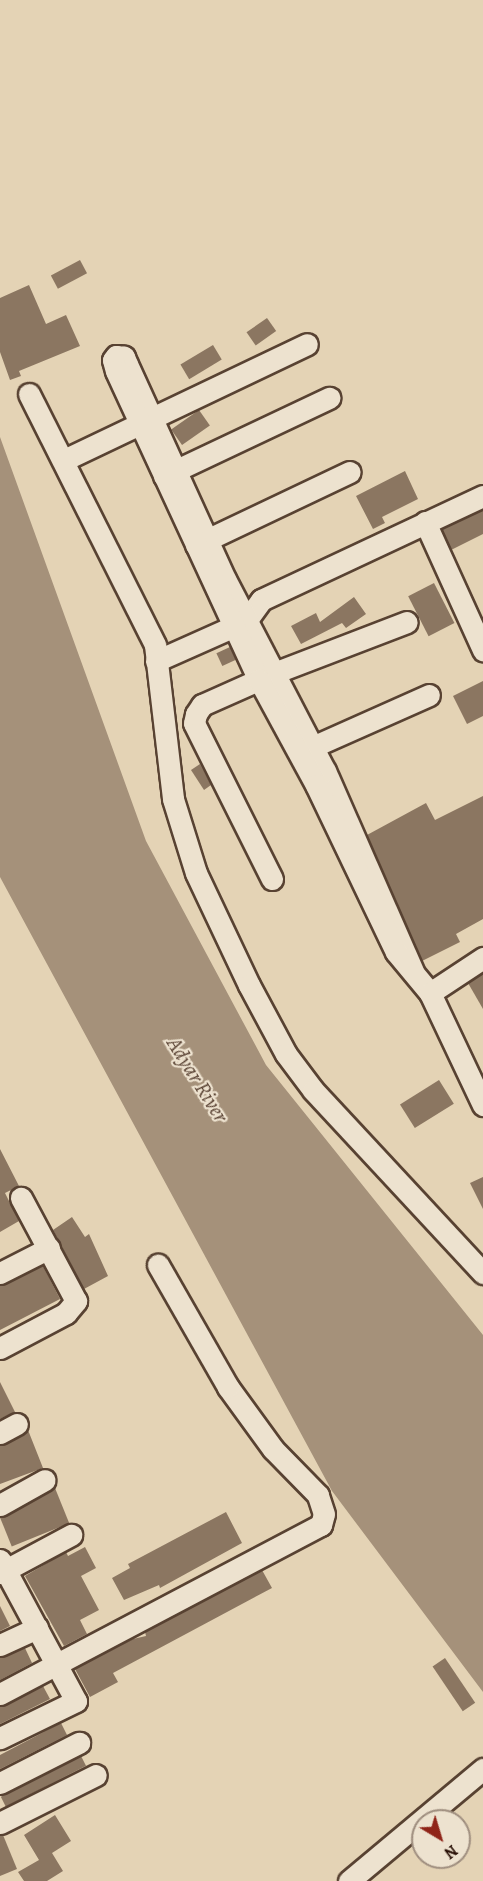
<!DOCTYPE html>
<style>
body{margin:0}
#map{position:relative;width:483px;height:1881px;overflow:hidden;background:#e4d3b5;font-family:Alegreya,serif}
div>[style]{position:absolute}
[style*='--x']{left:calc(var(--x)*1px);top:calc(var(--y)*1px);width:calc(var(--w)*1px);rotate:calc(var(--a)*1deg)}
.water>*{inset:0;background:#a5917a}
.building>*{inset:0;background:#8b7661;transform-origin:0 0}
.roads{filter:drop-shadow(2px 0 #584232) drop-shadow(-2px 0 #584232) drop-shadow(0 2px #584232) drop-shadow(0 -2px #584232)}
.minor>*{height:21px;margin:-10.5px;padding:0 10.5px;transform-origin:10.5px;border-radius:10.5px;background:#ede2cf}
span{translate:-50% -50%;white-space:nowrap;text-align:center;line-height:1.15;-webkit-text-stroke:4.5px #ede2cf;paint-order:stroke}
.water-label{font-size:22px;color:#5b4435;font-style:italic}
.north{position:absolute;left:411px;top:1809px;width:60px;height:60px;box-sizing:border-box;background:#ede2cf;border:2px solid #9f8e7f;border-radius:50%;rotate:142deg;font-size:16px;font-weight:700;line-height:24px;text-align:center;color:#2a1107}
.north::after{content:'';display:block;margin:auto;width:21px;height:27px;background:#8f2418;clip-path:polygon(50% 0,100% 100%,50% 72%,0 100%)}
</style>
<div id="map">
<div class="water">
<i style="clip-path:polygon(0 437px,146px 841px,266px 1065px,483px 1335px,483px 1692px,332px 1491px,0 877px)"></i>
</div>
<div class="building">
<i style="left:80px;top:260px;width:15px;height:33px;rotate:62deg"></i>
<i style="clip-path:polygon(29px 285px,46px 324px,66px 315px,80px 346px,19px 371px,21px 376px,10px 380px,0 352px,0 298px)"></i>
<i style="left:267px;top:318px;width:16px;height:25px;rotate:55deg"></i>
<i style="left:213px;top:345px;width:17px;height:38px;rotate:59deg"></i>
<i style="left:199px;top:410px;width:19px;height:34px;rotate:55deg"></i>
<i style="clip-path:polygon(405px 471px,418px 499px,382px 517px,385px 523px,373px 529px,356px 496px)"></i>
<i style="clip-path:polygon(483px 510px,483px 534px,451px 550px,442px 529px)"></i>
<i style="left:434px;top:583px;width:45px;height:29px;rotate:63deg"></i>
<i style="clip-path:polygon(354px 597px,366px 614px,346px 628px,342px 623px,301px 644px,291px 626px,316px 613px,320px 622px)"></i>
<i style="left:230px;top:647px;width:14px;height:15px;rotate:65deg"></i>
<i style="clip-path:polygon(483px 681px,483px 716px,467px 724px,453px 696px)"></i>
<i style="clip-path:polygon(200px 764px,211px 785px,204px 790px,191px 770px)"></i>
<i style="clip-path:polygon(483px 796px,483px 919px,456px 934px,460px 942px,422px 961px,367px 835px,426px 803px,435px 820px)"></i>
<i style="clip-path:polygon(483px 973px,483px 1009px,468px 983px)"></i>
<i style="left:439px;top:1080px;width:28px;height:46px;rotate:58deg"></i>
<i style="clip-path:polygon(0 1149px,19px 1186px,5px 1193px,19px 1221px,0 1232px)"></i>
<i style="clip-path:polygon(483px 1177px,483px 1209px,470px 1183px)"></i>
<i style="clip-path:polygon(72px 1217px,85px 1237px,89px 1234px,108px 1276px,84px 1289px,53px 1230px)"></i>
<i style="clip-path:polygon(43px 1266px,60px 1299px,0 1330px,0 1286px)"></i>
<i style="clip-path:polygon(0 1382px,15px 1412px,0 1419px)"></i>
<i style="clip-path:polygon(28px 1430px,43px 1468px,0 1484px,0 1490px,0 1446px)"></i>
<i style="left:55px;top:1488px;width:38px;height:62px;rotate:68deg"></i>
<i style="clip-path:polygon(226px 1512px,242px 1543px,160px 1588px,159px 1585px,124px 1600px,112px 1578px,130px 1568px,128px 1564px)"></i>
<i style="clip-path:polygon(85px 1547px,96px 1568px,81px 1576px,99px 1610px,80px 1620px,87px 1634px,64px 1646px,25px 1576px,66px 1552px,68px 1556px)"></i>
<i style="clip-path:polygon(262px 1570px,272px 1588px,113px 1673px,118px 1682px,90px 1697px,75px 1669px,133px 1639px,146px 1636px,145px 1632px)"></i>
<i style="clip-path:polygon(0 1606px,10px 1626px,0 1631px)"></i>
<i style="clip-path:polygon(25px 1648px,32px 1663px,0 1680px,0 1658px)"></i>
<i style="left:445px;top:1658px;width:54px;height:15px;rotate:56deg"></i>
<i style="clip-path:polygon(43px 1686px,50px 1699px,0 1724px,0 1707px)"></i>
<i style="clip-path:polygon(61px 1723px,67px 1735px,0 1769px,0 1755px)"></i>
<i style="left:81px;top:1756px;width:11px;height:90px;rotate:63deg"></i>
<i style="clip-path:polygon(55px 1815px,71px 1841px,52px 1853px,63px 1871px,47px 1881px,24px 1881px,18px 1872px,39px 1860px,24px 1835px)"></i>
<i style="clip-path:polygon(3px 1835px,17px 1869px,0 1876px,0 1836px)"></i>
</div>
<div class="roads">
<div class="minor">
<i style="--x:29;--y:394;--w:281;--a:63.3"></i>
<i style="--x:155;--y:645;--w:155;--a:83.3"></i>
<i style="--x:173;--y:799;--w:77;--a:72.7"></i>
<i style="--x:196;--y:873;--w:124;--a:64.7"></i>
<i style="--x:249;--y:985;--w:78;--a:61.8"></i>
<i style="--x:286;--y:1054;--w:45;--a:53.1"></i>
<i style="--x:313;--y:1090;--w:250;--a:47.1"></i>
<i style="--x:64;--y:460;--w:269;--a:-25.5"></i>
<i style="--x:164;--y:476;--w:183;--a:-25.3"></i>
<i style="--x:425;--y:522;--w:141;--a:65.6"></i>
<i style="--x:196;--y:545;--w:170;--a:-25.4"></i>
<i style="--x:156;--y:661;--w:98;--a:-24"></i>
<i style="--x:246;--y:621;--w:26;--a:-54"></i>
<i style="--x:261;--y:600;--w:245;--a:-25.1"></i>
<i style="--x:301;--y:752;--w:140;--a:-24"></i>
<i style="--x:272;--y:879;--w:174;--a:-116.6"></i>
<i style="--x:194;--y:723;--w:9;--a:-77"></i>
<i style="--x:196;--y:714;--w:11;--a:-56"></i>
<i style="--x:202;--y:705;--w:79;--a:-24"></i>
<i style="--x:274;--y:673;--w:142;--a:-21"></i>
<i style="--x:413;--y:971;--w:219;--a:-113.7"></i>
<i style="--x:325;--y:771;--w:216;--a:-117.5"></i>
<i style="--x:225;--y:579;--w:236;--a:-114.5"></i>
<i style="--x:127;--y:364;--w:8;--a:-113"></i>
<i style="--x:124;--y:357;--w:8;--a:-173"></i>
<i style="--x:116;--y:356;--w:5;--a:127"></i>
<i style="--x:113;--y:360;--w:11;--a:75"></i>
<i style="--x:116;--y:371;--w:340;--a:65.2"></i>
<i style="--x:259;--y:680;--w:119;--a:61.5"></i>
<i style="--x:316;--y:785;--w:185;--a:64.4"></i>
<i style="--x:396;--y:952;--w:53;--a:50.3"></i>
<i style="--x:430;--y:993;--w:124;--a:64.7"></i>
<i style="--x:430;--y:993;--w:64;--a:-33.4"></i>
<i style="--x:0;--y:1273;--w:55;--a:-27"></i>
<i style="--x:0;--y:1348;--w:75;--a:-27.9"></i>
<i style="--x:66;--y:1313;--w:16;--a:-50"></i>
<i style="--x:76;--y:1301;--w:117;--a:-118.1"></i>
<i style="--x:0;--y:1433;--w:19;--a:-28"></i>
<i style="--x:0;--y:1505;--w:51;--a:-29.1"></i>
<i style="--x:0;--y:1560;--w:160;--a:61.7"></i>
<i style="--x:76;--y:1701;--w:85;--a:154"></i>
<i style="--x:0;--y:1573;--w:81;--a:-28.2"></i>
<i style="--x:0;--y:1645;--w:41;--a:-24.7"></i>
<i style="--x:0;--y:1694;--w:363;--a:-27.8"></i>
<i style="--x:321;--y:1525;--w:11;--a:-75"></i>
<i style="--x:324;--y:1514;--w:20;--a:-108"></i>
<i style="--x:318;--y:1495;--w:64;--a:-134.4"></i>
<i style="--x:273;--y:1449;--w:77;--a:-126"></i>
<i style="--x:228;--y:1387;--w:141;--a:-119.8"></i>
<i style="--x:0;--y:1783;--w:89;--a:-26.9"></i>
<i style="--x:0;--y:1823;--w:107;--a:-26.6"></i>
<i style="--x:349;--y:1881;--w:175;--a:-39.9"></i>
</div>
</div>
<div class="water-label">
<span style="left:197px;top:1080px;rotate:58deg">Adyar River</span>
</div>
<div class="north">N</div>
</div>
